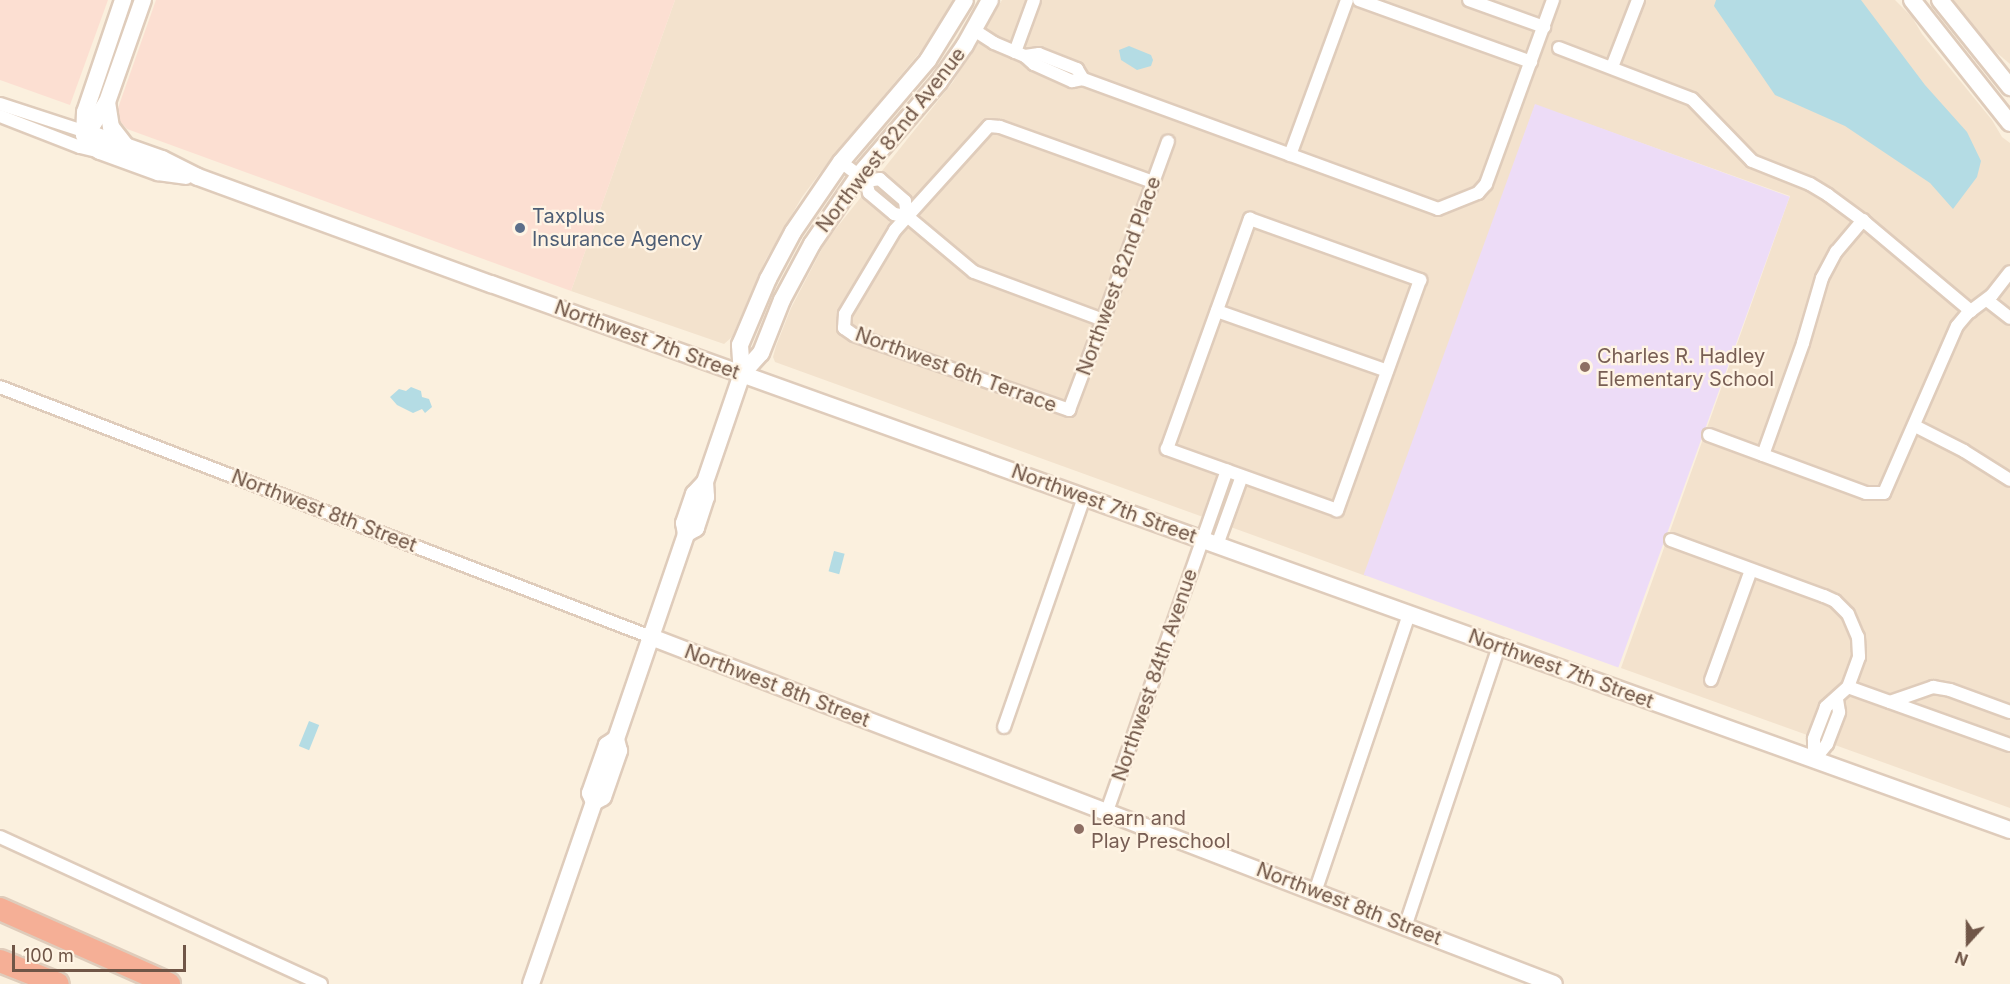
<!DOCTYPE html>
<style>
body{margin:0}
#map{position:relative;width:2010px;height:984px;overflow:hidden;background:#fbf0de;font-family:Inter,sans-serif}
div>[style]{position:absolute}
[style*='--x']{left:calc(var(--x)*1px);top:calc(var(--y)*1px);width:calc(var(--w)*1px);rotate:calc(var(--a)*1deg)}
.residential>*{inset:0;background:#f3e2cd}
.commercial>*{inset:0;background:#fcdfd2}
.education>*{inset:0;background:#eddcf7;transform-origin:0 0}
.water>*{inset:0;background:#b4dce4;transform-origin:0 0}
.roads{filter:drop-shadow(2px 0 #dfccbb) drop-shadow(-2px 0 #dfccbb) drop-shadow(0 2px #dfccbb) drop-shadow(0 -2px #dfccbb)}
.street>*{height:12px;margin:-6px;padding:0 6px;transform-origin:6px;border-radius:6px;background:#fff}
.secondary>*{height:16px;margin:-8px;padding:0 8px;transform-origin:8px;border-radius:8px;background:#fff}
.highway>*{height:22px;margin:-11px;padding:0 11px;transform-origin:11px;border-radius:11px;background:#f5af96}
.dots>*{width:16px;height:16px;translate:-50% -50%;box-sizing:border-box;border:3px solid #fff4e4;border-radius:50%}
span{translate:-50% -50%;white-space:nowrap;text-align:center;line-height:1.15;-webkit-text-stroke:4.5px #fff4e4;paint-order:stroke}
.street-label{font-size:20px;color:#705647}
.service-label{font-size:20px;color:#4e5e75}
.left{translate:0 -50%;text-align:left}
.education-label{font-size:20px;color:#785e54}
.north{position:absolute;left:1938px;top:912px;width:60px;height:60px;-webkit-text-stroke:4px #fff4e4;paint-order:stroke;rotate:201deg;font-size:16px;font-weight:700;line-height:24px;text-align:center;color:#705647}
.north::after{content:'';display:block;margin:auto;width:21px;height:27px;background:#705647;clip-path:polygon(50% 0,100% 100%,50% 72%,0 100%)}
.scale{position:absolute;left:12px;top:945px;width:174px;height:27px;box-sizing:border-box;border:3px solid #705647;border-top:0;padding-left:8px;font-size:18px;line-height:21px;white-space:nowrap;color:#705647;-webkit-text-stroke:4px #fff4e4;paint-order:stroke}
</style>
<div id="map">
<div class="residential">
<i style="clip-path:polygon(675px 0,954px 0,926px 45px,832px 157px,802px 197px,765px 261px,732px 337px,724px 344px,571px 291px)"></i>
<i style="clip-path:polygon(1002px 0,1895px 0,1912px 17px,1922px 34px,1992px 120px,2002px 137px,2010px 143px,2010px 808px,1621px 668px,1790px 196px,1535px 105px,1366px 576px,775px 362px,773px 357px,776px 346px,791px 308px,826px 241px,953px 82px)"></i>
<i style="clip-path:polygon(1953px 0,2010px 0,2010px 64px,1990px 47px)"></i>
</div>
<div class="commercial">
<i style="clip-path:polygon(0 0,108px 0,70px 105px,0 80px)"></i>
<i style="clip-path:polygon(156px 0,675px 0,571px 291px,127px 129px,118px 119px,118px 108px)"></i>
</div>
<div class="education">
<i style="left:1535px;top:104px;width:271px;height:501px;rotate:20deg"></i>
</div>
<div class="water">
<i style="clip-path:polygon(1716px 0,1861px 0,1925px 85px,1967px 132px,1981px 161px,1977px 177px,1953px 209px,1930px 183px,1845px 126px,1775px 95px,1714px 6px)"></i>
<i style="clip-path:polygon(1129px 46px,1151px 55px,1153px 60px,1151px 66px,1137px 70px,1121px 60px,1119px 50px)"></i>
<i style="clip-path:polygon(411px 387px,421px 391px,422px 397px,429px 399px,432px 407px,425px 413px,422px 409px,413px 413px,397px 405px,390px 397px,399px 389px,406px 391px)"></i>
<i style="left:834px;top:551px;width:11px;height:21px;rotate:15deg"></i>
<i style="left:309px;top:721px;width:11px;height:27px;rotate:22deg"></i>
</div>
<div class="roads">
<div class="street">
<i style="--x:1359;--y:0;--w:183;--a:19.8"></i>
<i style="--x:1469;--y:0;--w:80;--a:19.8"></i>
<i style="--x:974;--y:30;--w:24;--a:33"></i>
<i style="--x:994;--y:43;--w:34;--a:23"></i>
<i style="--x:1025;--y:56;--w:12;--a:42"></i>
<i style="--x:1034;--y:64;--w:42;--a:24.1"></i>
<i style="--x:1072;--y:81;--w:11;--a:-10"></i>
<i style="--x:1083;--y:79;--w:378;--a:20.1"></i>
<i style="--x:1438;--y:209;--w:43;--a:-21.8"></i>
<i style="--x:1478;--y:193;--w:12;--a:-48"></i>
<i style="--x:1486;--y:184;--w:196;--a:-70"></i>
<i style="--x:1559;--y:48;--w:142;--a:21"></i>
<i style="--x:1692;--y:99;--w:86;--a:45.9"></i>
<i style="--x:1752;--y:161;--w:62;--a:21.6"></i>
<i style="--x:1810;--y:184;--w:21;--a:31"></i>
<i style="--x:1828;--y:195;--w:47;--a:36.4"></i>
<i style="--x:1866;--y:223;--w:137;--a:40"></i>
<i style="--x:1015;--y:52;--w:55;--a:-69.9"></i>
<i style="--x:1025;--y:56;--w:14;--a:-8"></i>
<i style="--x:1039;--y:54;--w:41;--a:21.5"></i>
<i style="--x:1077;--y:69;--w:12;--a:59"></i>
<i style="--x:1612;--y:67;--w:72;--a:-68.8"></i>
<i style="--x:0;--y:104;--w:87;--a:18"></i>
<i style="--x:0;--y:116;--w:86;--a:21.2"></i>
<i style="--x:80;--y:147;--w:18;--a:13"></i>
<i style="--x:1290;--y:155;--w:165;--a:-69.8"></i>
<i style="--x:841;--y:162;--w:31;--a:37"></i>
<i style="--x:866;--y:181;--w:12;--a:76"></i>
<i style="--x:869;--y:193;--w:33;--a:40"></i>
<i style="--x:894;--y:214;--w:13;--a:9"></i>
<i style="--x:907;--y:216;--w:15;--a:-98"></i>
<i style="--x:905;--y:201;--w:33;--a:-139"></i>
<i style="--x:880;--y:179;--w:14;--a:172"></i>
<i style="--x:1153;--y:182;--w:163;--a:-160.2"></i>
<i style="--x:1000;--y:127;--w:11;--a:-175"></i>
<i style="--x:989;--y:126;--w:140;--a:132.1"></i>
<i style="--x:895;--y:230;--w:98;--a:120.8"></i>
<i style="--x:845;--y:314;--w:14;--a:94"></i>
<i style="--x:844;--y:328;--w:12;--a:35"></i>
<i style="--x:854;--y:335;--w:228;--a:19.2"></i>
<i style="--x:1069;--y:410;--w:96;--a:-69.3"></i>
<i style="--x:1103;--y:320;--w:190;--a:-70"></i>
<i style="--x:907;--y:216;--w:87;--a:39.9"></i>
<i style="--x:974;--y:272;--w:138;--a:20.4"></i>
<i style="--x:1250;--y:219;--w:181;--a:19.7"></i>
<i style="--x:1420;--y:280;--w:245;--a:109.8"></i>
<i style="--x:1337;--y:510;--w:181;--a:-160.3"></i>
<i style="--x:1167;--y:449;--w:245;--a:-70.2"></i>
<i style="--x:1987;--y:300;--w:29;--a:38"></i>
<i style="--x:1217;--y:311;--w:180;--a:19.4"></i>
<i style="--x:0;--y:387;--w:697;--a:21.01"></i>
<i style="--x:1915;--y:426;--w:55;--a:27"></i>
<i style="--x:1964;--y:451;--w:54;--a:32.2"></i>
<i style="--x:1709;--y:435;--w:167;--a:20.3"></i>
<i style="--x:1866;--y:493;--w:18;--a:0"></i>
<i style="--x:1884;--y:493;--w:182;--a:-66.4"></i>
<i style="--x:1957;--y:326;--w:17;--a:-50"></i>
<i style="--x:1968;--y:313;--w:30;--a:-37"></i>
<i style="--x:1992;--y:295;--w:29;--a:-52"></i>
<i style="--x:1763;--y:455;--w:119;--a:-70.3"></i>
<i style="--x:1803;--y:343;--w:68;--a:-73.7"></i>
<i style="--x:1822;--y:278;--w:30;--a:-62"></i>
<i style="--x:1836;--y:252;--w:42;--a:-49.8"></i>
<i style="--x:1671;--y:540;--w:163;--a:20.1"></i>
<i style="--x:1824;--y:596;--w:12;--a:24"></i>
<i style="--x:1835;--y:601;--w:18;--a:45"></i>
<i style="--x:1848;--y:614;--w:25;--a:67"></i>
<i style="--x:1858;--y:637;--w:20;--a:87"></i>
<i style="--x:1859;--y:657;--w:32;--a:110"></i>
<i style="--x:1848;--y:687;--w:30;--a:138"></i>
<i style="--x:1826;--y:707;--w:34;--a:111"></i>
<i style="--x:1814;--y:739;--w:21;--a:90"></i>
<i style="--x:1217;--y:545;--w:73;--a:-70.1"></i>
<i style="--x:1711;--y:680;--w:117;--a:-70"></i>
<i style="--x:1848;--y:687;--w:172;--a:19.7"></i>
<i style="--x:1890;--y:702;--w:46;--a:-19.2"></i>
<i style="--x:1933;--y:687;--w:17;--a:10"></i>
<i style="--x:1950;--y:690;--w:64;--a:20.1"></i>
<i style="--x:1004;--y:727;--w:244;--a:-70.8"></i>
<i style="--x:1814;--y:760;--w:21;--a:-51"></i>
<i style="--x:1827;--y:744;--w:34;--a:-69"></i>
<i style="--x:1839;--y:712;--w:13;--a:-99"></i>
<i style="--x:1107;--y:811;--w:361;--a:-70.6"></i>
<i style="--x:0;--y:837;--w:353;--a:24.6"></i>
<i style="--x:1315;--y:892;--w:293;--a:-71.3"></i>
<i style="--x:1405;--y:927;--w:296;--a:-71.5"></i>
</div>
<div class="secondary">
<i style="--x:123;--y:0;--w:118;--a:108.7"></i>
<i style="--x:85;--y:112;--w:23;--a:92"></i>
<i style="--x:84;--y:135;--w:9;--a:63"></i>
<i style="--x:88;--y:143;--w:14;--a:34"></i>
<i style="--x:100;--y:151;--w:62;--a:19.9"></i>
<i style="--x:158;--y:172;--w:28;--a:8"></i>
<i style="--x:1912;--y:0;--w:157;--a:51.5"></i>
<i style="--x:1940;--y:0;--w:112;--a:51.2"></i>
<i style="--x:107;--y:102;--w:25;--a:81"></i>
<i style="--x:111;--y:127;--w:24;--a:52"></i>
<i style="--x:83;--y:131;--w:84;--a:19.5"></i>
<i style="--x:162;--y:159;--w:40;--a:26.6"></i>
<i style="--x:198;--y:177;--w:312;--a:20.1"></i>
<i style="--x:491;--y:284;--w:1614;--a:19.77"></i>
<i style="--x:83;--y:131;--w:12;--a:-35"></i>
<i style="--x:93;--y:124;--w:26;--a:-58"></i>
<i style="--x:107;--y:102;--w:108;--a:-70.6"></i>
<i style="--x:742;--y:374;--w:29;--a:-94"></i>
<i style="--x:740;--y:345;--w:72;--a:-67"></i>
<i style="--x:768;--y:279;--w:53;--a:-62"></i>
<i style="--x:793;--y:232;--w:85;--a:-55.6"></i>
<i style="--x:841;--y:162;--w:134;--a:-49.5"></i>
<i style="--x:928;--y:60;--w:70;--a:-58.3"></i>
<i style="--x:705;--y:482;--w:15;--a:86"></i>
<i style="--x:706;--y:497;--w:33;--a:108"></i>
<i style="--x:696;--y:528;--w:12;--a:149"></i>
<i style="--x:686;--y:534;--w:11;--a:-100"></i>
<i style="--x:684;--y:523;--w:31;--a:-71"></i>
<i style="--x:694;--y:494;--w:16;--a:-47"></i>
<i style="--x:705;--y:482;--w:114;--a:-71.1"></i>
<i style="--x:742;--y:374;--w:28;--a:-48"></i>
<i style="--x:761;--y:353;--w:57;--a:-68.4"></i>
<i style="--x:782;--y:300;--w:64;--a:-61.8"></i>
<i style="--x:812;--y:244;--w:83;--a:-55.7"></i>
<i style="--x:859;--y:175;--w:123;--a:-49.3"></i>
<i style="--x:939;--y:82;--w:45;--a:-54.9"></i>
<i style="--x:965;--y:45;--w:51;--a:-60.9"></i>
<i style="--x:651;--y:637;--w:967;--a:21.02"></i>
<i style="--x:616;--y:739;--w:11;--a:146"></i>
<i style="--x:607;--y:745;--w:51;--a:109.5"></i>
<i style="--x:590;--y:793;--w:10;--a:66"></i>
<i style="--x:594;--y:802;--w:10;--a:-29"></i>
<i style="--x:603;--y:797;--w:49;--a:-70.8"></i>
<i style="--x:619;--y:751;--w:12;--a:-104"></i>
<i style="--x:616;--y:739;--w:217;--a:-71.1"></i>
<i style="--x:531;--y:984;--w:193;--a:-70.9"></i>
</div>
<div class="highway">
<i style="--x:0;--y:909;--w:185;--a:23.9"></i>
<i style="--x:0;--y:961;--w:62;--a:21.6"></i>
</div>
</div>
<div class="dots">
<i style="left:520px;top:228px;background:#5c6f8a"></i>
<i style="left:1585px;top:367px;background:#8d6e63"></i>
<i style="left:1079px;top:829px;background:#8d6e63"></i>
</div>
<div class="street-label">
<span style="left:891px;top:140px;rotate:-52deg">Northwest 82nd Avenue</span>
<span style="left:1119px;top:276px;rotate:-70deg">Northwest 82nd Place</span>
<span style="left:647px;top:340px;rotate:20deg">Northwest 7th Street</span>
<span style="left:956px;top:370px;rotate:20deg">Northwest 6th Terrace</span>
<span style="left:1104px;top:504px;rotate:20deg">Northwest 7th Street</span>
<span style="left:324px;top:511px;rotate:21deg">Northwest 8th Street</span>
<span style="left:1561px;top:669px;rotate:20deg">Northwest 7th Street</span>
<span style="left:1155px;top:675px;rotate:-71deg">Northwest 84th Avenue</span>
<span style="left:777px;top:686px;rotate:21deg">Northwest 8th Street</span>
<span style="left:1349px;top:904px;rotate:21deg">Northwest 8th Street</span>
</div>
<div class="service-label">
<span class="left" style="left:532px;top:228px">Taxplus<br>Insurance Agency</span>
</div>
<div class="education-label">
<span class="left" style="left:1597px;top:368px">Charles R. Hadley<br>Elementary School</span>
<span class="left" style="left:1091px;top:830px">Learn and<br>Play Preschool</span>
</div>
<div class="north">N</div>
<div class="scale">100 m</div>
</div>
